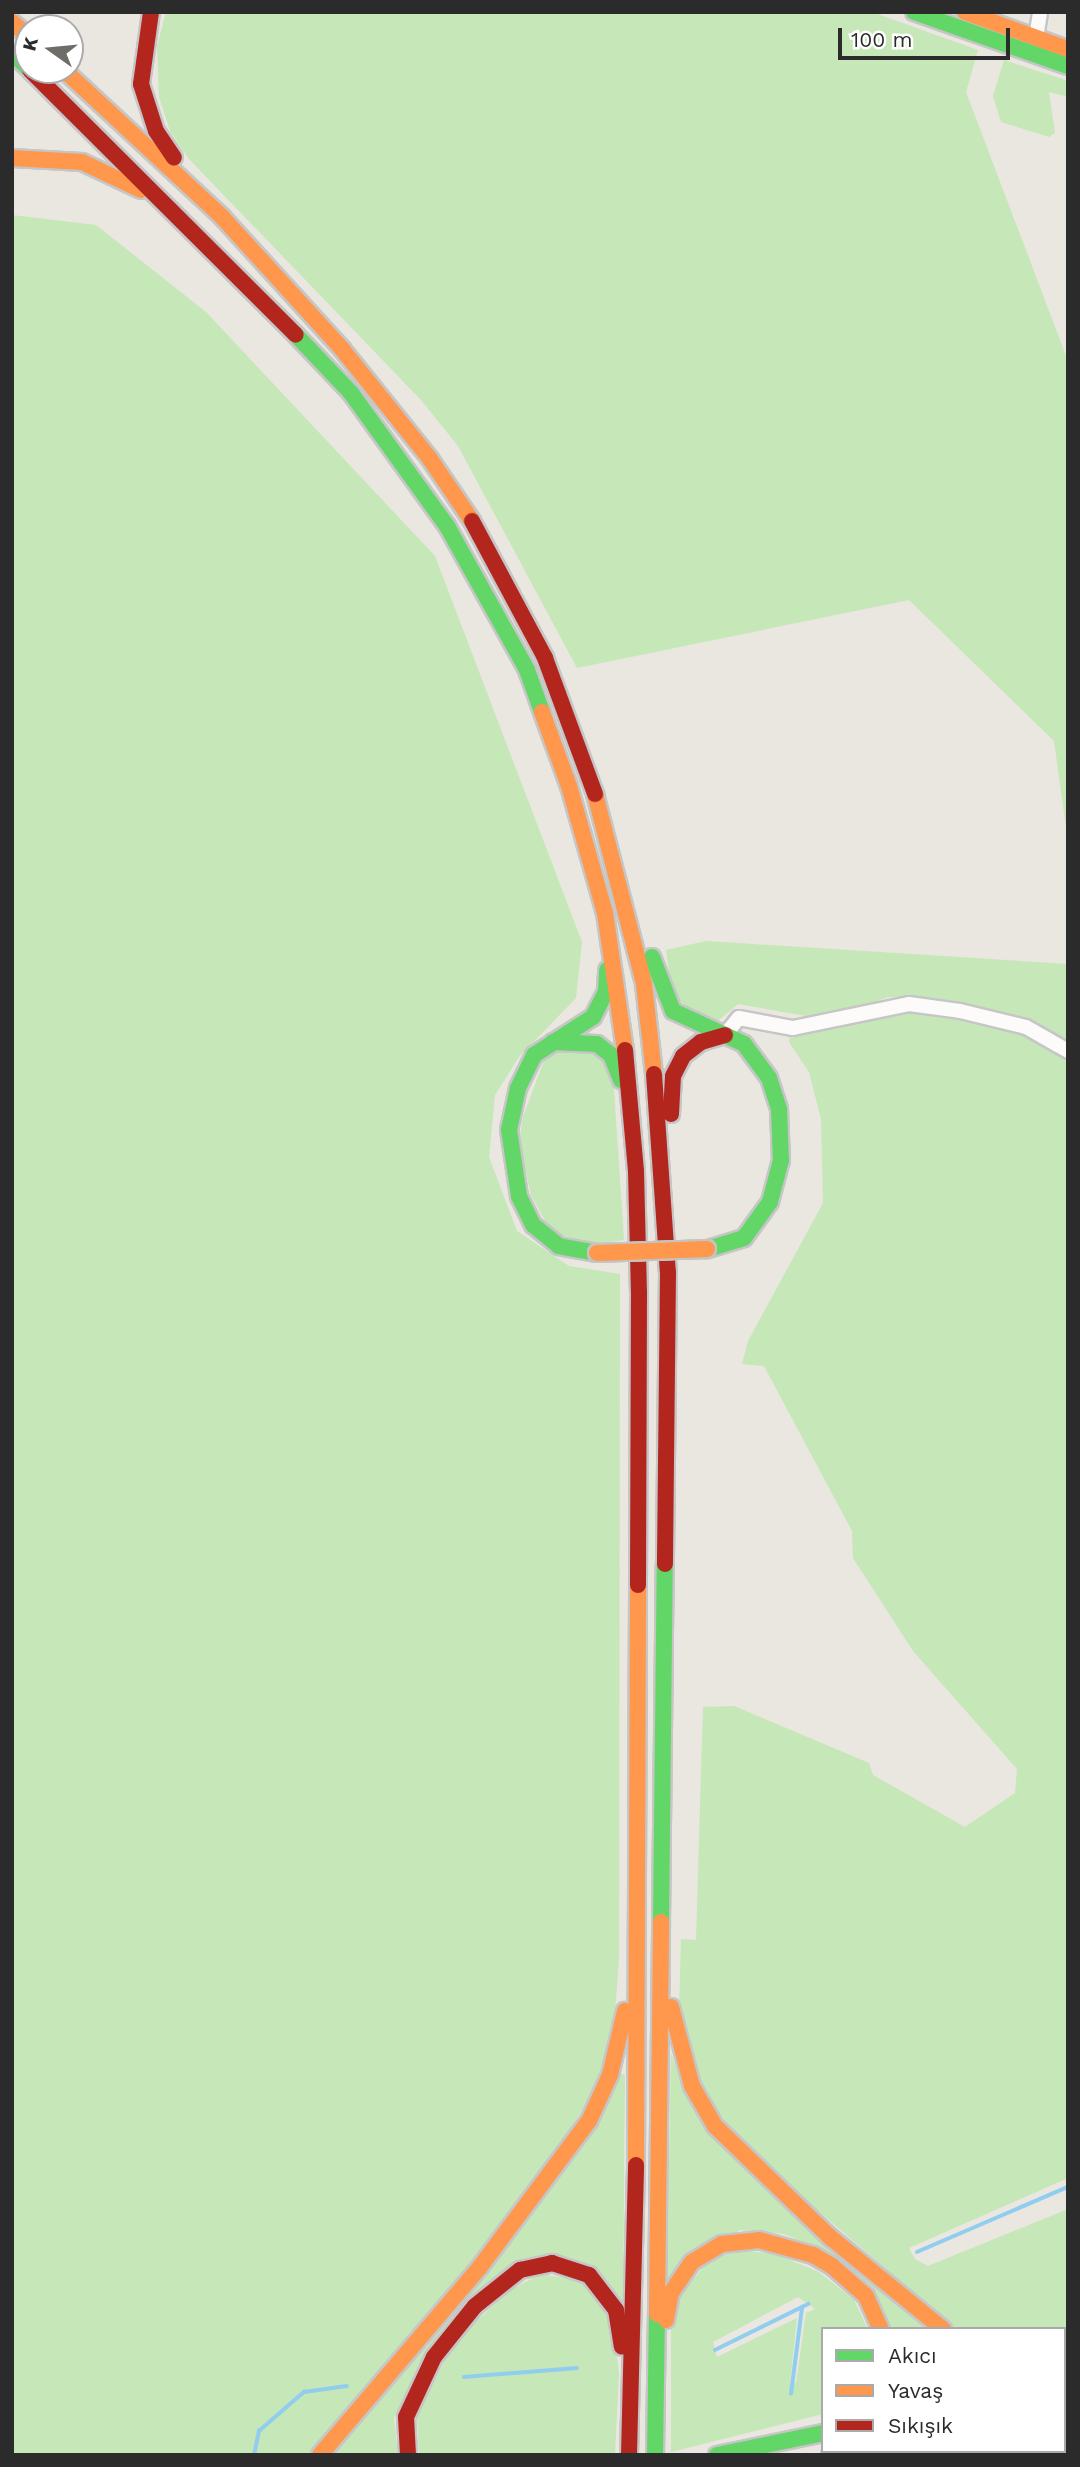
<!DOCTYPE html>
<meta charset="utf-8">
<style>
body{margin:0}
#map{position:relative;width:1080px;height:2467px;overflow:hidden;background:#e9e7e0;font-family:"Work Sans",sans-serif}
div>[style]{position:absolute}
[style*='--x']{left:calc(var(--x)*1px);top:calc(var(--y)*1px);width:calc(var(--w)*1px);rotate:calc(var(--a)*1deg)}
.green>*{inset:0;background:#c6e7b7}
.stream>*{height:3.5px;margin:-1.75px;padding:0 1.75px;transform-origin:1.75px;border-radius:1.75px;background:#90cdef}
.roads{filter:drop-shadow(2px 0 #c6c6c6) drop-shadow(-2px 0 #c6c6c6) drop-shadow(0 2px #c6c6c6) drop-shadow(0 -2px #c6c6c6)}
.street>*{height:14px;margin:-7px;padding:0 7px;transform-origin:7px;border-radius:7px;background:#fcfbfa}
.fast>*{height:16px;margin:-8px;padding:0 8px;transform-origin:8px;border-radius:8px;background:#63d668}
.slow>*{height:16px;margin:-8px;padding:0 8px;transform-origin:8px;border-radius:8px;background:#ff974d}
.jam>*{height:16px;margin:-8px;padding:0 8px;transform-origin:8px;border-radius:8px;background:#b3261e}
.bridges{filter:drop-shadow(2px 0 #c5c4c1) drop-shadow(-2px 0 #c5c4c1) drop-shadow(0 2px #c5c4c1) drop-shadow(0 -2px #c5c4c1)}
.slow-bridge>*{height:16px;margin:-8px;padding:0 8px;transform-origin:8px;border-radius:8px;background:#ff974d}
span{translate:-50% -50%;white-space:nowrap;text-align:center;line-height:1.15;-webkit-text-stroke:6px #fff;paint-order:stroke}
.frame{position:absolute;inset:0;border:14px solid #2b2b2b;pointer-events:none}
.legend{position:absolute;left:821px;top:2327px;width:245px;height:126px;box-sizing:border-box;background:#fff;border:2px solid #aaa;margin:0;padding:9px 12px;list-style:none;font-size:21px;color:#2b2b2b}
.legend li{display:flex;align-items:center;gap:14px;height:35px}
.legend b{width:35px;border:2px solid #aaa}
.north{position:absolute;left:14px;top:14px;width:70px;height:70px;box-sizing:border-box;background:#fff;border:2px solid #aaa;border-radius:50%;rotate:285deg;font-size:19px;font-weight:700;line-height:28px;text-align:center;color:#2b2b2b}
.north::after{content:'';display:block;margin:auto;width:24px;height:32px;background:#6e6d6a;clip-path:polygon(50% 0,100% 100%,50% 72%,0 100%)}
.scale{position:absolute;left:838px;top:28px;width:172px;height:32px;box-sizing:border-box;border:4px solid #2b2b2b;border-top:0;padding-left:9px;font-size:21px;line-height:24px;white-space:nowrap;color:#2b2b2b;-webkit-text-stroke:5px #fff;paint-order:stroke}
</style>
<div id="map">
<div class="green">
<i style="clip-path:polygon(166px 12px,872px 12px,978px 50px,966px 92px,1068px 361px,1068px 842px,1054px 741px,909px 600px,577px 668px,458px 446px,421px 400px,188px 158px,170px 131px,159px 97px,157px 46px)"></i>
<i style="clip-path:polygon(1004px 60px,1068px 81px,1068px 97px,1049px 92px,1055px 133px,1049px 137px,1001px 122px,993px 96px)"></i>
<i style="clip-path:polygon(12px 215px,96px 225px,206px 312px,435px 556px,582px 942px,576px 998px,519px 1057px,495px 1095px,489px 1157px,517px 1231px,569px 1266px,620px 1274px,619px 1957px,614px 2028px,593px 2095px,515px 2209px,310px 2455px,12px 2455px)"></i>
<i style="clip-path:polygon(706px 941px,1068px 964px,1068px 1040px,1034px 1021px,919px 997px,888px 997px,865px 1006px,806px 1016px,738px 1004px,719px 1020px,699px 1017px,672px 994px,666px 950px)"></i>
<i style="clip-path:polygon(911px 1011px,1027px 1034px,1068px 1061px,1068px 2178px,909px 2248px,915px 2259px,928px 2266px,1068px 2209px,1068px 2381px,1064px 2329px,956px 2329px,752px 2154px,701px 2090px,679px 2013px,681px 1939px,696px 1940px,703px 1707px,734px 1706px,869px 1763px,873px 1775px,965px 1827px,1015px 1793px,1017px 1769px,913px 1651px,853px 1558px,852px 1531px,764px 1366px,742px 1364px,748px 1341px,823px 1203px,821px 1119px,809px 1072px,789px 1042px,790px 1036px)"></i>
<i style="clip-path:polygon(557px 1051px,597px 1054px,613px 1075px,624px 1240px,588px 1245px,550px 1230px,531px 1195px,519px 1141px,523px 1117px,545px 1058px)"></i>
<i style="clip-path:polygon(671px 2053px,686px 2094px,933px 2329px,890px 2329px,826px 2251px,784px 2234px,740px 2230px,667px 2285px)"></i>
<i style="clip-path:polygon(617px 2072px,625px 2075px,623px 2306px,529px 2259px,394px 2418px,398px 2455px,326px 2455px)"></i>
<i style="clip-path:polygon(evenodd,741px 2250px,775px 2254px,819px 2272px,854px 2300px,868px 2329px,823px 2329px,823px 2414px,671px 2452px,671px 2324px,676px 2301px,709px 2260px,741px 2250px,798px 2297px,815px 2309px,806px 2313px,796px 2383px,790px 2383px,797px 2318px,717px 2357px,713px 2342px,798px 2297px)"></i>
<i style="clip-path:polygon(541px 2274px,576px 2280px,599px 2297px,614px 2334px,619px 2373px,615px 2455px,419px 2455px,417px 2416px,445px 2360px,475px 2322px,512px 2289px)"></i>
</div>
<div class="stream">
<i style="--x:917;--y:2252;--w:164;--a:-23.3"></i>
<i style="--x:715;--y:2350;--w:104;--a:-26.3"></i>
<i style="--x:464;--y:2377;--w:113;--a:-4.6"></i>
<i style="--x:791;--y:2394;--w:87;--a:-82.7"></i>
<i style="--x:254;--y:2455;--w:25;--a:-78"></i>
<i style="--x:259;--y:2431;--w:60;--a:-40.9"></i>
<i style="--x:304;--y:2392;--w:43;--a:-7.9"></i>
</div>
<div class="roads">
<div class="street">
<i style="--x:1036;--y:38;--w:26;--a:-81"></i>
<i style="--x:725;--y:1035;--w:22;--a:-51"></i>
<i style="--x:739;--y:1018;--w:55;--a:10.5"></i>
<i style="--x:793;--y:1028;--w:118;--a:-11.7"></i>
<i style="--x:909;--y:1004;--w:51;--a:7.8"></i>
<i style="--x:960;--y:1011;--w:68;--a:13.6"></i>
<i style="--x:1026;--y:1027;--w:48;--a:29.7"></i>
</div>
<div class="fast">
<i style="--x:914;--y:12;--w:163;--a:19.3"></i>
<i style="--x:12;--y:53;--w:22;--a:43"></i>
<i style="--x:296;--y:335;--w:80;--a:46.5"></i>
<i style="--x:351;--y:393;--w:164;--a:54.2"></i>
<i style="--x:447;--y:526;--w:165;--a:60.9"></i>
<i style="--x:527;--y:670;--w:45;--a:70.3"></i>
<i style="--x:652;--y:957;--w:58;--a:68.7"></i>
<i style="--x:673;--y:1011;--w:78;--a:24.9"></i>
<i style="--x:744;--y:1044;--w:42;--a:53.7"></i>
<i style="--x:769;--y:1078;--w:33;--a:72"></i>
<i style="--x:779;--y:1109;--w:51;--a:87.8"></i>
<i style="--x:781;--y:1160;--w:43;--a:104.7"></i>
<i style="--x:770;--y:1202;--w:44;--a:125.8"></i>
<i style="--x:744;--y:1238;--w:39;--a:163"></i>
<i style="--x:553;--y:1042;--w:44;--a:2.6"></i>
<i style="--x:597;--y:1044;--w:18;--a:38"></i>
<i style="--x:611;--y:1055;--w:27;--a:68"></i>
<i style="--x:597;--y:1253;--w:39;--a:-170"></i>
<i style="--x:559;--y:1246;--w:33;--a:-141"></i>
<i style="--x:533;--y:1225;--w:32;--a:-116"></i>
<i style="--x:519;--y:1196;--w:67;--a:-98.6"></i>
<i style="--x:509;--y:1130;--w:43;--a:-77.9"></i>
<i style="--x:518;--y:1088;--w:37;--a:-64"></i>
<i style="--x:534;--y:1055;--w:70;--a:-32.8"></i>
<i style="--x:593;--y:1017;--w:28;--a:-63"></i>
<i style="--x:606;--y:992;--w:22;--a:-87"></i>
<i style="--x:661;--y:1922;--w:358;--a:-89.4"></i>
<i style="--x:1064;--y:2387;--w:4;--a:0"></i>
<i style="--x:655;--y:2455;--w:141;--a:-89.2"></i>
<i style="--x:717;--y:2455;--w:108;--a:-11.7"></i>
<i style="--x:964;--y:2455;--w:24;--a:-9"></i>
</div>
<div class="slow">
<i style="--x:965;--y:12;--w:109;--a:19.8"></i>
<i style="--x:12;--y:22;--w:21;--a:41"></i>
<i style="--x:64;--y:70;--w:217;--a:42.9"></i>
<i style="--x:223;--y:218;--w:177;--a:47.7"></i>
<i style="--x:342;--y:349;--w:141;--a:51.3"></i>
<i style="--x:430;--y:459;--w:75;--a:55.9"></i>
<i style="--x:12;--y:158;--w:70;--a:3.3"></i>
<i style="--x:82;--y:162;--w:65;--a:25.4"></i>
<i style="--x:542;--y:712;--w:79;--a:70"></i>
<i style="--x:569;--y:786;--w:132;--a:74.2"></i>
<i style="--x:605;--y:913;--w:138;--a:81.7"></i>
<i style="--x:595;--y:794;--w:196;--a:75.5"></i>
<i style="--x:644;--y:984;--w:91;--a:83.7"></i>
<i style="--x:671;--y:2007;--w:82;--a:75.1"></i>
<i style="--x:692;--y:2086;--w:46;--a:60.1"></i>
<i style="--x:715;--y:2126;--w:160;--a:44"></i>
<i style="--x:830;--y:2237;--w:146;--a:39.2"></i>
<i style="--x:636;--y:2165;--w:580;--a:-89.8"></i>
<i style="--x:657;--y:2314;--w:392;--a:-89.4"></i>
<i style="--x:666;--y:2320;--w:27;--a:-80"></i>
<i style="--x:671;--y:2293;--w:37;--a:-56"></i>
<i style="--x:692;--y:2262;--w:35;--a:-31"></i>
<i style="--x:722;--y:2244;--w:37;--a:-6"></i>
<i style="--x:759;--y:2240;--w:56;--a:15.5"></i>
<i style="--x:813;--y:2255;--w:22;--a:30"></i>
<i style="--x:832;--y:2266;--w:45;--a:41.4"></i>
<i style="--x:866;--y:2296;--w:36;--a:66"></i>
<i style="--x:1064;--y:2423;--w:4;--a:0"></i>
<i style="--x:1064;--y:2443;--w:4;--a:0"></i>
<i style="--x:320;--y:2455;--w:247;--a:-49.6"></i>
<i style="--x:480;--y:2267;--w:182;--a:-53.3"></i>
<i style="--x:589;--y:2121;--w:51;--a:-65.5"></i>
<i style="--x:610;--y:2075;--w:66;--a:-76.8"></i>
</div>
<div class="jam">
<i style="--x:151;--y:12;--w:73;--a:97.9"></i>
<i style="--x:141;--y:84;--w:49;--a:72.3"></i>
<i style="--x:156;--y:131;--w:32;--a:56"></i>
<i style="--x:30;--y:70;--w:375;--a:44.9"></i>
<i style="--x:472;--y:521;--w:155;--a:61.9"></i>
<i style="--x:545;--y:658;--w:145;--a:69.8"></i>
<i style="--x:625;--y:1050;--w:121;--a:84.8"></i>
<i style="--x:636;--y:1171;--w:122;--a:88.6"></i>
<i style="--x:639;--y:1293;--w:292;--a:90.2"></i>
<i style="--x:654;--y:1074;--w:198;--a:86"></i>
<i style="--x:668;--y:1272;--w:292;--a:90.6"></i>
<i style="--x:671;--y:1114;--w:38;--a:-87"></i>
<i style="--x:673;--y:1076;--w:22;--a:-63"></i>
<i style="--x:683;--y:1056;--w:23;--a:-38"></i>
<i style="--x:701;--y:1042;--w:25;--a:-16"></i>
<i style="--x:408;--y:2455;--w:38;--a:-93"></i>
<i style="--x:406;--y:2417;--w:66;--a:-65"></i>
<i style="--x:434;--y:2357;--w:65;--a:-51.2"></i>
<i style="--x:475;--y:2306;--w:58;--a:-38.7"></i>
<i style="--x:520;--y:2270;--w:33;--a:-12"></i>
<i style="--x:552;--y:2263;--w:39;--a:18"></i>
<i style="--x:589;--y:2275;--w:44;--a:52.4"></i>
<i style="--x:616;--y:2310;--w:37;--a:81"></i>
<i style="--x:629;--y:2455;--w:290;--a:-88.6"></i>
<i style="--x:830;--y:2455;--w:17;--a:-13"></i>
</div>
</div>
<div class="bridges">
<div class="slow-bridge">
<i style="--x:597;--y:1253;--w:110;--a:-2.1"></i>
</div>
</div>
<div class="frame"></div>
<ul class="legend">
<li><b style="height:9px;background:#63d668"></b>Akıcı</li>
<li><b style="height:9px;background:#ff974d"></b>Yavaş</li>
<li><b style="height:9px;background:#b3261e"></b>Sıkışık</li>
</ul>
<div class="north">K</div>
<div class="scale">100 m</div>
</div>
